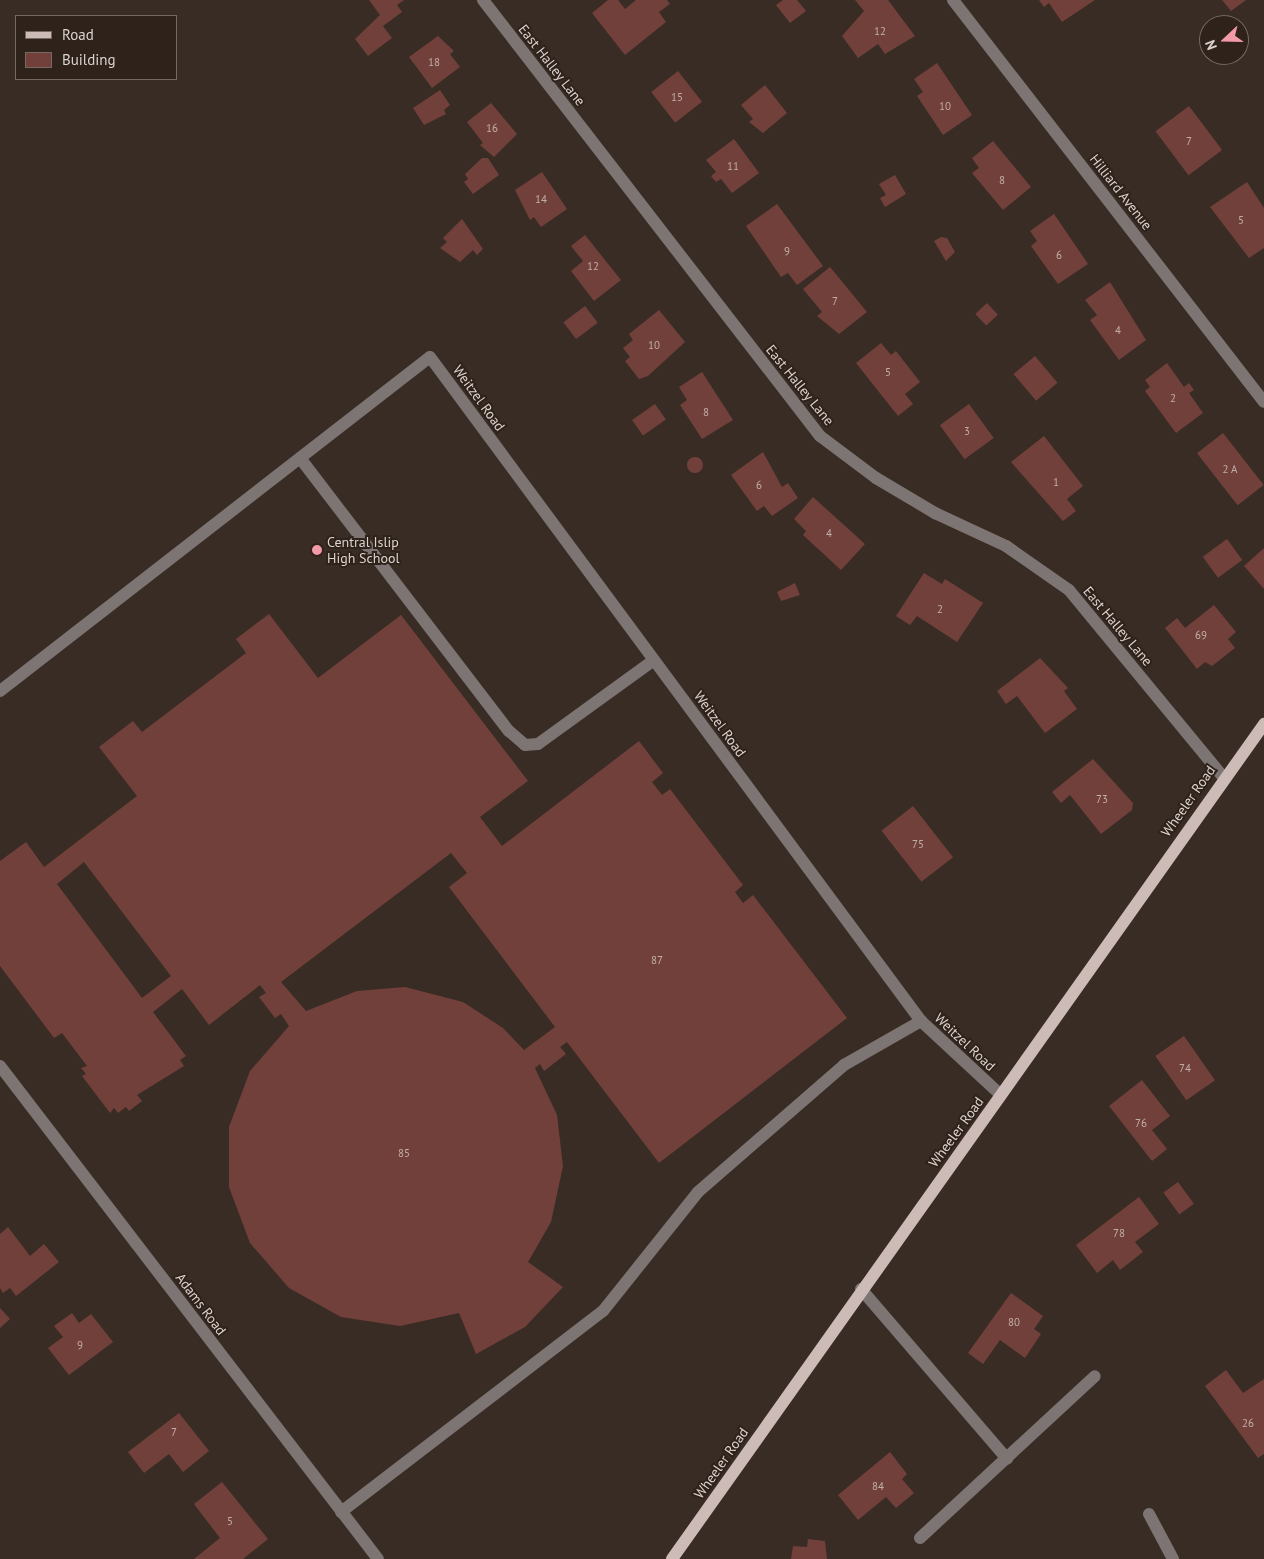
<!DOCTYPE html>
<style>
body{margin:0}
#map{position:relative;width:1264px;height:1559px;overflow:hidden;background:#392c25;font-family:"PT Sans",sans-serif}
div>[style]{position:absolute}
[style*='--x']{left:calc(var(--x)*1px);top:calc(var(--y)*1px);width:calc(var(--w)*1px);rotate:calc(var(--a)*1deg)}
.building>*{inset:0;background:#72403a;transform-origin:0 0}
.round{border-radius:50%}
.minor>*{height:12px;margin:-6px;padding:0 6px;transform-origin:6px;border-radius:6px;background:#7d7573}
.major>*{height:12px;margin:-6px;padding:0 6px;transform-origin:6px;border-radius:6px;background:#ccbbb7}
.dots>*{width:14px;height:14px;translate:-50% -50%;box-sizing:border-box;border:2px solid #2f221b;border-radius:50%}
span{translate:-50% -50%;white-space:nowrap;text-align:center;line-height:1.15;-webkit-text-stroke:4px #2f221b;paint-order:stroke}
.number-label{font-size:11px;color:#c2aea9}
.number-label span{-webkit-text-stroke-width:0}
.street-label{font-size:14px;color:#dcd3ce}
.poi-label{font-size:14px;color:#dcd3ce}
.left{translate:0 -50%;text-align:left}
.legend{position:absolute;left:15px;top:15px;width:162px;height:65px;box-sizing:border-box;background:#2f221b;border:1px solid #746963;margin:0;padding:6px 9px;list-style:none;font-size:15px;color:#dcd3ce}
.legend li{display:flex;align-items:center;gap:10px;height:25px}
.legend b{width:25px;border:1px solid #746963}
.north{position:absolute;left:1199px;top:15px;width:50px;height:50px;box-sizing:border-box;background:#2f221b;border:1px solid #746963;border-radius:50%;rotate:249deg;font-size:14px;font-weight:700;line-height:20px;text-align:center;color:#dcd3ce}
.north::after{content:'';display:block;margin:auto;width:18px;height:22px;background:#f39aa8;clip-path:polygon(50% 0,100% 100%,50% 72%,0 100%)}
</style>
<div id="map">
<div class="building">
<i style="clip-path:polygon(369px 0,404px 0,397px 5px,402px 12px,383px 26px,392px 38px,368px 56px,355px 39px,380px 15px)"></i>
<i style="clip-path:polygon(608px 0,618px 0,625px 9px,636px 0,667px 0,670px 4px,659px 12px,666px 22px,625px 55px,592px 13px)"></i>
<i style="clip-path:polygon(783px 0,797px 0,806px 11px,790px 23px,776px 5px)"></i>
<i style="clip-path:polygon(855px 0,888px 0,915px 36px,885px 54px,878px 44px,858px 58px,842px 36px,864px 11px)"></i>
<i style="clip-path:polygon(1039px 0,1095px 0,1062px 22px,1049px 3px,1044px 7px)"></i>
<i style="clip-path:polygon(1222px 0,1246px 0,1231px 11px)"></i>
<i style="clip-path:polygon(438px 36px,454px 51px,450px 54px,460px 67px,432px 88px,409px 57px)"></i>
<i style="clip-path:polygon(937px 63px,972px 115px,943px 135px,917px 96px,923px 92px,914px 79px)"></i>
<i style="left:678px;top:71px;width:39px;height:34px;rotate:52deg"></i>
<i style="clip-path:polygon(765px 85px,787px 113px,763px 133px,749px 122px,753px 119px,741px 105px)"></i>
<i style="clip-path:polygon(440px 90px,450px 105px,444px 110px,446px 114px,424px 125px,413px 108px)"></i>
<i style="clip-path:polygon(491px 103px,517px 134px,494px 157px,480px 145px,483px 143px,467px 122px)"></i>
<i style="left:1189px;top:106px;width:55px;height:42px;rotate:53deg"></i>
<i style="clip-path:polygon(734px 139px,759px 173px,732px 193px,721px 179px,716px 182px,711px 176px,716px 172px,706px 160px)"></i>
<i style="clip-path:polygon(993px 141px,1031px 187px,1003px 210px,972px 173px,979px 168px,972px 158px)"></i>
<i style="clip-path:polygon(482px 158px,488px 158px,499px 175px,473px 194px,464px 182px,468px 179px,465px 174px)"></i>
<i style="clip-path:polygon(542px 172px,567px 209px,541px 227px,534px 217px,530px 220px,515px 190px)"></i>
<i style="clip-path:polygon(895px 175px,906px 194px,885px 207px,880px 198px,886px 195px,879px 184px)"></i>
<i style="clip-path:polygon(1247px 182px,1264px 208px,1264px 248px,1249px 258px,1210px 207px)"></i>
<i style="clip-path:polygon(777px 204px,823px 266px,797px 285px,788px 273px,781px 277px,746px 226px)"></i>
<i style="clip-path:polygon(1054px 214px,1088px 264px,1058px 284px,1031px 246px,1037px 241px,1030px 231px)"></i>
<i style="clip-path:polygon(462px 219px,483px 249px,477px 255px,473px 250px,460px 262px,440px 248px,447px 242px,443px 238px)"></i>
<i style="clip-path:polygon(585px 235px,621px 280px,594px 301px,571px 271px,583px 261px,571px 246px)"></i>
<i style="clip-path:polygon(941px 237px,947px 238px,955px 252px,946px 261px,934px 241px)"></i>
<i style="clip-path:polygon(830px 267px,867px 312px,839px 334px,817px 316px,822px 312px,803px 289px)"></i>
<i style="clip-path:polygon(1110px 282px,1146px 340px,1119px 360px,1090px 320px,1097px 315px,1085px 300px)"></i>
<i style="left:987px;top:303px;width:16px;height:16px;rotate:47deg"></i>
<i style="left:585px;top:306px;width:21px;height:27px;rotate:53deg"></i>
<i style="clip-path:polygon(659px 310px,685px 342px,648px 376px,639px 379px,625px 361px,630px 357px,623px 348px,633px 340px,629px 334px)"></i>
<i style="clip-path:polygon(881px 343px,891px 355px,896px 351px,920px 382px,905px 394px,913px 404px,898px 416px,856px 363px)"></i>
<i style="left:1035px;top:356px;width:35px;height:28px;rotate:50deg"></i>
<i style="clip-path:polygon(1167px 363px,1184px 387px,1189px 383px,1194px 390px,1189px 393px,1203px 413px,1176px 433px,1145px 391px,1150px 387px,1145px 380px)"></i>
<i style="clip-path:polygon(702px 372px,733px 420px,702px 439px,680px 405px,687px 400px,679px 387px)"></i>
<i style="left:655px;top:404px;width:19px;height:28px;rotate:55deg"></i>
<i style="left:969px;top:404px;width:42px;height:36px;rotate:54deg"></i>
<i style="left:1223px;top:433px;width:66px;height:33px;rotate:52deg"></i>
<i style="clip-path:polygon(1044px 436px,1083px 486px,1067px 499px,1076px 511px,1063px 521px,1011px 462px)"></i>
<i style="clip-path:polygon(763px 452px,782px 487px,788px 483px,798px 498px,772px 516px,764px 506px,757px 511px,731px 475px)"></i>
<i class="round" style="left:687px;top:457px;width:16px;height:16px"></i>
<i style="clip-path:polygon(813px 497px,865px 544px,841px 570px,803px 535px,806px 531px,794px 519px)"></i>
<i style="left:1227px;top:539px;width:26px;height:30px;rotate:54deg"></i>
<i style="clip-path:polygon(1264px 548px,1264px 589px,1244px 566px)"></i>
<i style="clip-path:polygon(924px 573px,942px 584px,945px 579px,983px 603px,957px 642px,917px 616px,910px 625px,896px 616px)"></i>
<i style="clip-path:polygon(795px 583px,800px 595px,781px 601px,777px 592px)"></i>
<i style="clip-path:polygon(1214px 605px,1236px 632px,1228px 639px,1235px 648px,1212px 666px,1205px 662px,1197px 669px,1165px 628px,1177px 618px,1185px 628px)"></i>
<i style="clip-path:polygon(evenodd,269px 614px,318px 678px,401px 615px,528px 781px,480px 817px,502px 846px,639px 741px,663px 773px,652px 782px,662px 795px,670px 789px,743px 885px,735px 892px,743px 903px,753px 895px,847px 1018px,659px 1163px,567px 1042px,560px 1047px,566px 1054px,544px 1071px,540px 1064px,535px 1068px,557px 1115px,563px 1166px,551px 1222px,528px 1262px,563px 1287px,525px 1327px,476px 1354px,459px 1313px,400px 1326px,341px 1317px,289px 1288px,250px 1243px,229px 1187px,229px 1127px,250px 1071px,289px 1026px,281px 1014px,275px 1018px,259px 997px,266px 993px,260px 985px,209px 1025px,182px 989px,153px 1012px,186px 1056px,180px 1060px,184px 1066px,137px 1095px,142px 1101px,129px 1111px,126px 1107px,118px 1113px,114px 1108px,110px 1113px,82px 1076px,86px 1074px,81px 1068px,87px 1066px,62px 1033px,54px 1038px,0 966px,0 861px,26px 842px,44px 867px,137px 796px,99px 747px,133px 721px,142px 732px,246px 653px,236px 639px,269px 614px,451px 853px,467px 873px,449px 887px,555px 1027px,524px 1050px,503px 1028px,463px 1002px,405px 987px,357px 991px,306px 1011px,281px 982px,451px 853px,269px 614px,84px 862px,171px 976px,142px 998px,57px 884px,84px 862px)"></i>
<i style="clip-path:polygon(1040px 658px,1068px 688px,1064px 691px,1077px 709px,1045px 733px,1017px 696px,1006px 704px,997px 691px)"></i>
<i style="clip-path:polygon(1093px 759px,1133px 803px,1132px 810px,1101px 834px,1070px 795px,1061px 803px,1052px 792px)"></i>
<i style="left:913px;top:806px;width:65px;height:40px;rotate:52deg"></i>
<i style="left:1184px;top:1036px;width:54px;height:35px;rotate:55deg"></i>
<i style="clip-path:polygon(1142px 1080px,1170px 1116px,1152px 1130px,1167px 1149px,1152px 1161px,1109px 1106px)"></i>
<i style="left:1178px;top:1182px;width:27px;height:18px;rotate:54deg"></i>
<i style="clip-path:polygon(1139px 1197px,1159px 1224px,1135px 1242px,1143px 1252px,1120px 1270px,1113px 1260px,1097px 1273px,1076px 1245px)"></i>
<i style="clip-path:polygon(8px 1227px,30px 1256px,44px 1244px,59px 1262px,16px 1296px,10px 1288px,3px 1293px,0 1288px,0 1234px)"></i>
<i style="clip-path:polygon(1011px 1293px,1043px 1316px,1034px 1329px,1041px 1334px,1025px 1358px,1000px 1340px,983px 1364px,968px 1353px)"></i>
<i style="clip-path:polygon(0 1308px,10px 1319px,0 1328px)"></i>
<i style="clip-path:polygon(72px 1313px,79px 1323px,91px 1314px,113px 1342px,69px 1375px,48px 1348px,63px 1337px,54px 1326px)"></i>
<i style="clip-path:polygon(1226px 1370px,1243px 1393px,1264px 1379px,1264px 1454px,1258px 1458px,1205px 1386px)"></i>
<i style="clip-path:polygon(179px 1413px,209px 1451px,183px 1472px,169px 1454px,144px 1473px,128px 1452px)"></i>
<i style="clip-path:polygon(890px 1452px,907px 1474px,902px 1479px,914px 1493px,896px 1508px,886px 1497px,858px 1520px,838px 1495px)"></i>
<i style="clip-path:polygon(222px 1482px,268px 1539px,243px 1559px,194px 1559px,220px 1538px,194px 1504px)"></i>
<i style="clip-path:polygon(808px 1539px,825px 1541px,827px 1559px,791px 1559px,793px 1546px,807px 1547px)"></i>
</div>
<div class="minor">
<i style="--x:483;--y:0;--w:551;--a:52.3"></i>
<i style="--x:820;--y:436;--w:70;--a:36.9"></i>
<i style="--x:876;--y:478;--w:69;--a:30.7"></i>
<i style="--x:935;--y:513;--w:78;--a:24.9"></i>
<i style="--x:1006;--y:546;--w:77;--a:34.9"></i>
<i style="--x:1069;--y:590;--w:242;--a:50.5"></i>
<i style="--x:953;--y:0;--w:508;--a:52.27"></i>
<i style="--x:300;--y:458;--w:344;--a:52.6"></i>
<i style="--x:509;--y:731;--w:21;--a:41"></i>
<i style="--x:525;--y:745;--w:13;--a:-4"></i>
<i style="--x:538;--y:744;--w:143;--a:-35.9"></i>
<i style="--x:0;--y:691;--w:544;--a:-37.84"></i>
<i style="--x:430;--y:357;--w:826;--a:53.52"></i>
<i style="--x:921;--y:1021;--w:109;--a:42.8"></i>
<i style="--x:0;--y:1066;--w:621;--a:52.52"></i>
<i style="--x:861;--y:1289;--w:224;--a:49.3"></i>
<i style="--x:341;--y:1512;--w:330;--a:-37.5"></i>
<i style="--x:603;--y:1311;--w:152;--a:-51.4"></i>
<i style="--x:698;--y:1192;--w:194;--a:-41"></i>
<i style="--x:844;--y:1065;--w:89;--a:-29.7"></i>
<i style="--x:1149;--y:1514;--w:51;--a:61.9"></i>
<i style="--x:920;--y:1538;--w:238;--a:-42.8"></i>
</div>
<div class="major">
<i style="--x:672;--y:1559;--w:1024;--a:-54.66"></i>
</div>
<div class="dots">
<i style="left:317px;top:550px;background:#f39aa8"></i>
</div>
<div class="number-label">
<span style="left:880px;top:31px">12</span>
<span style="left:434px;top:62px">18</span>
<span style="left:677px;top:97px">15</span>
<span style="left:945px;top:106px">10</span>
<span style="left:492px;top:128px">16</span>
<span style="left:1189px;top:141px">7</span>
<span style="left:733px;top:166px">11</span>
<span style="left:1002px;top:180px">8</span>
<span style="left:541px;top:199px">14</span>
<span style="left:1241px;top:220px">5</span>
<span style="left:787px;top:251px">9</span>
<span style="left:1059px;top:255px">6</span>
<span style="left:593px;top:266px">12</span>
<span style="left:835px;top:301px">7</span>
<span style="left:1118px;top:330px">4</span>
<span style="left:654px;top:345px">10</span>
<span style="left:888px;top:372px">5</span>
<span style="left:1173px;top:398px">2</span>
<span style="left:706px;top:412px">8</span>
<span style="left:967px;top:431px">3</span>
<span style="left:1230px;top:469px">2 A</span>
<span style="left:1056px;top:482px">1</span>
<span style="left:759px;top:485px">6</span>
<span style="left:829px;top:533px">4</span>
<span style="left:940px;top:609px">2</span>
<span style="left:1201px;top:635px">69</span>
<span style="left:1102px;top:799px">73</span>
<span style="left:918px;top:844px">75</span>
<span style="left:657px;top:960px">87</span>
<span style="left:1185px;top:1068px">74</span>
<span style="left:1141px;top:1123px">76</span>
<span style="left:404px;top:1153px">85</span>
<span style="left:1119px;top:1233px">78</span>
<span style="left:1014px;top:1322px">80</span>
<span style="left:80px;top:1345px">9</span>
<span style="left:1248px;top:1423px">26</span>
<span style="left:174px;top:1432px">7</span>
<span style="left:878px;top:1486px">84</span>
<span style="left:230px;top:1521px">5</span>
</div>
<div class="street-label">
<span style="left:552px;top:65px;rotate:52deg">East Halley Lane</span>
<span style="left:1121px;top:192px;rotate:52deg">Hilliard Avenue</span>
<span style="left:800px;top:385px;rotate:51deg">East Halley Lane</span>
<span style="left:479px;top:398px;rotate:54deg">Weitzel Road</span>
<span style="left:1118px;top:626px;rotate:50deg">East Halley Lane</span>
<span style="left:720px;top:724px;rotate:54deg">Weitzel Road</span>
<span style="left:1188px;top:801px;rotate:-55deg">Wheeler Road</span>
<span style="left:965px;top:1042px;rotate:43deg">Weitzel Road</span>
<span style="left:956px;top:1132px;rotate:-54deg">Wheeler Road</span>
<span style="left:201px;top:1304px;rotate:53deg">Adams Road</span>
<span style="left:721px;top:1463px;rotate:-55deg">Wheeler Road</span>
</div>
<div class="poi-label">
<span class="left" style="left:327px;top:550px">Central Islip<br>High School</span>
</div>
<ul class="legend">
<li><b style="height:6px;background:#ccbbb7"></b>Road</li>
<li><b style="height:14px;background:#72403a"></b>Building</li>
</ul>
<div class="north">N</div>
</div>
